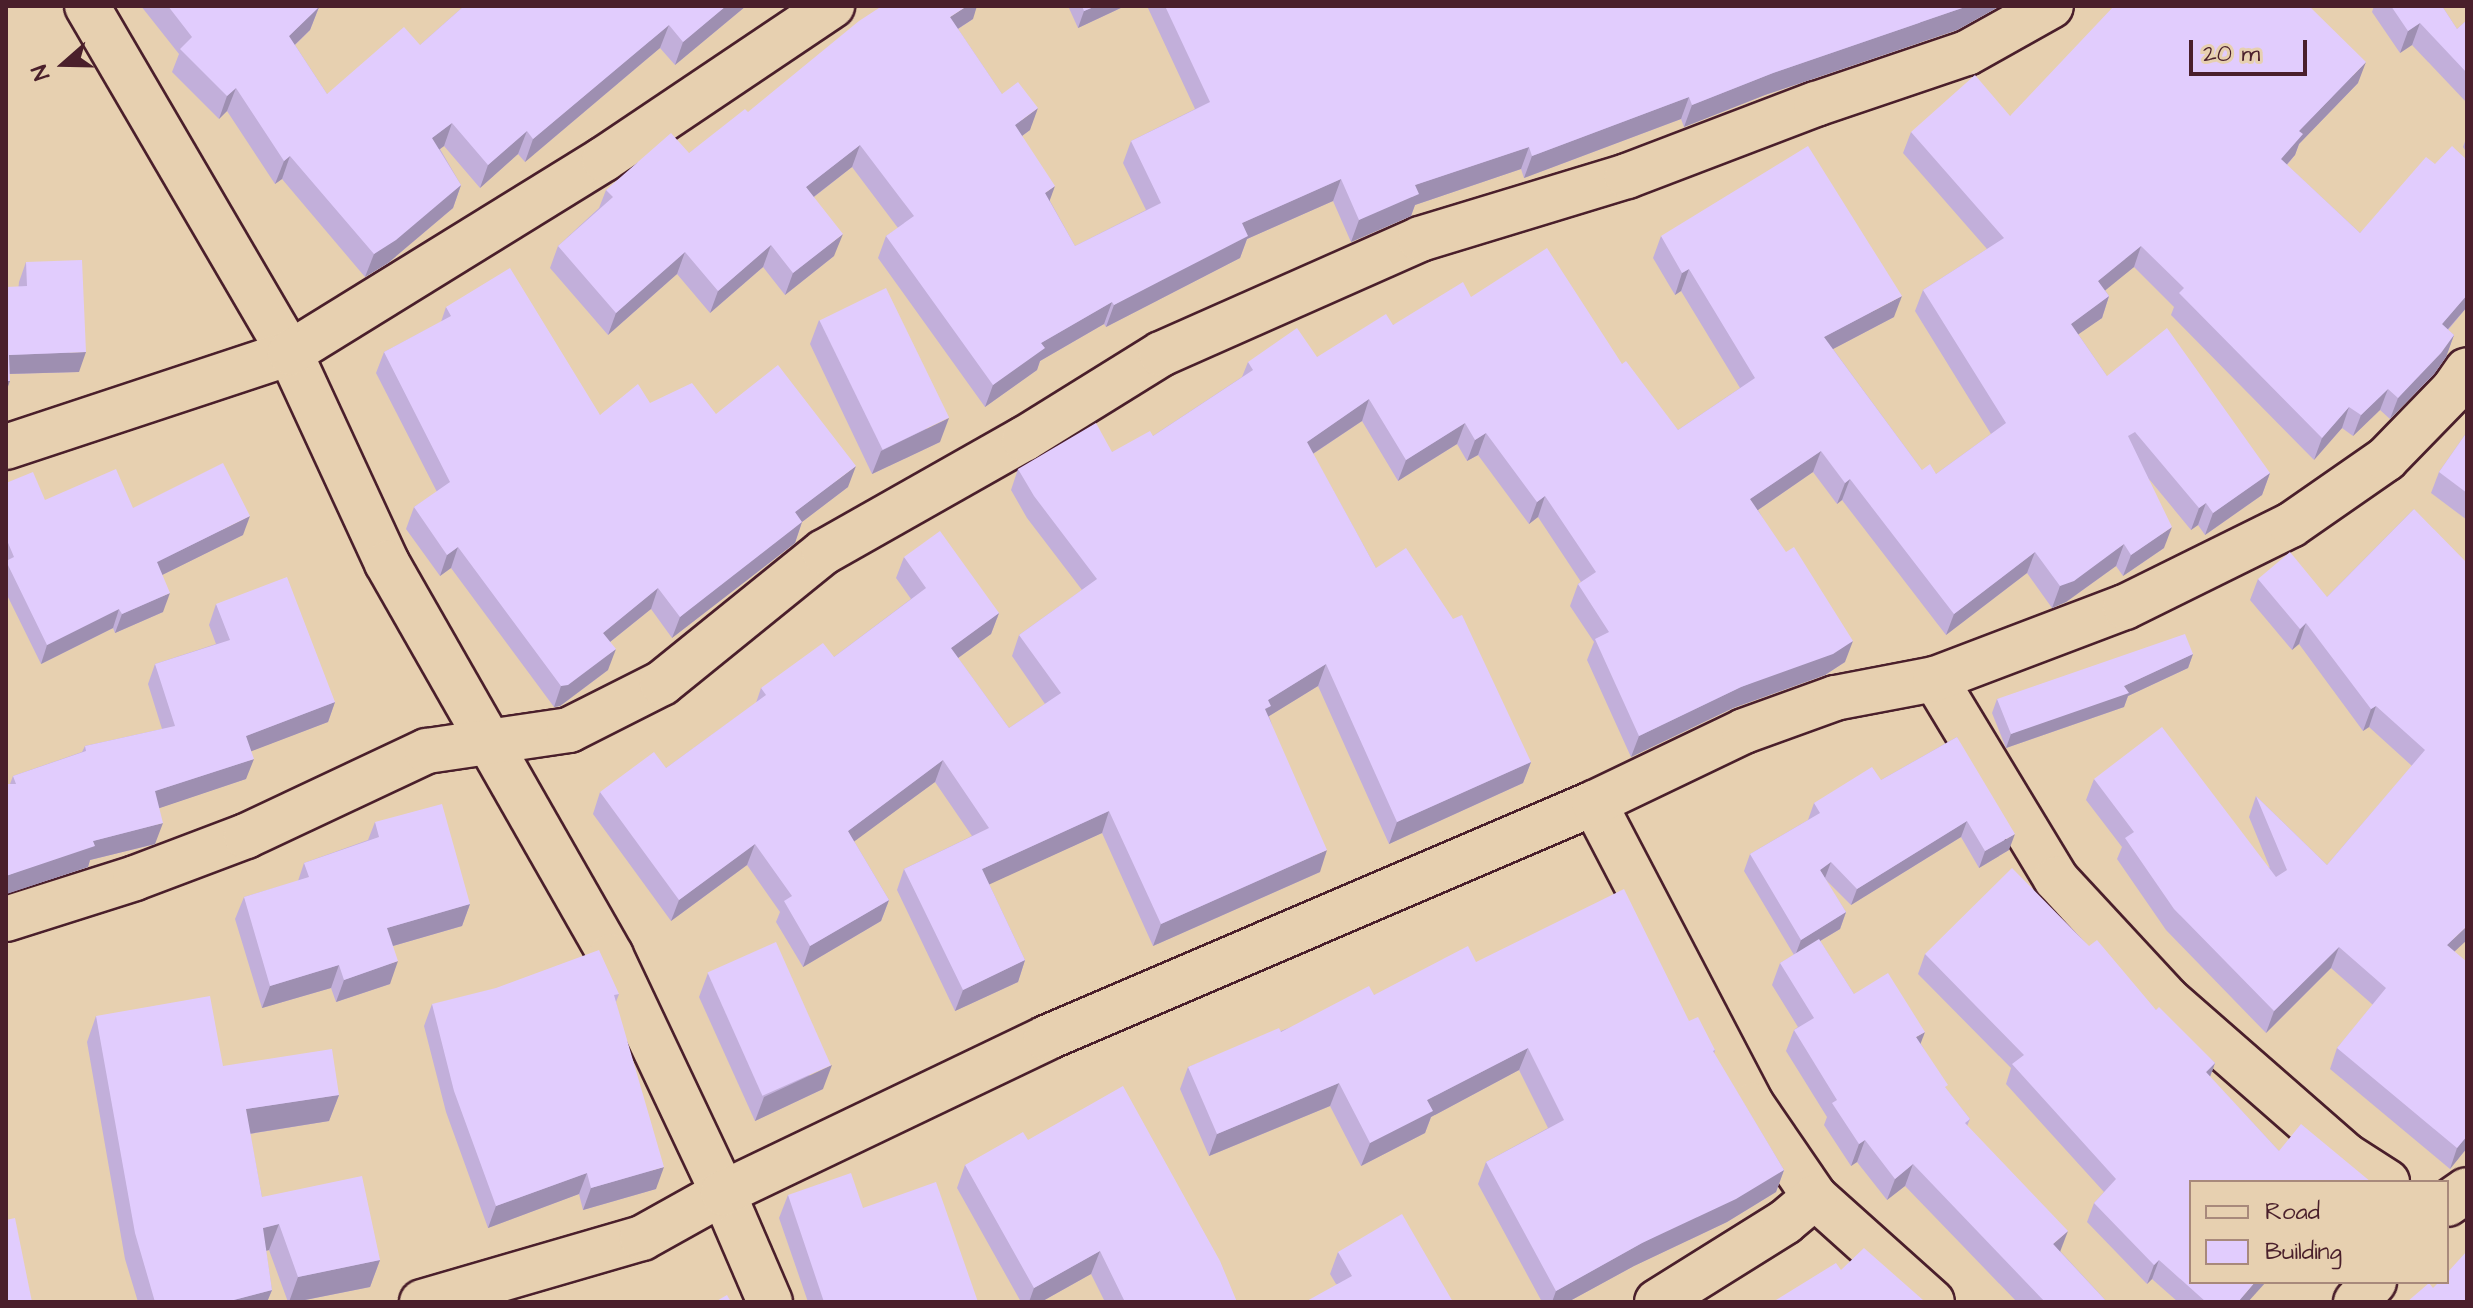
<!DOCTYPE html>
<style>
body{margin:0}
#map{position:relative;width:2473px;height:1308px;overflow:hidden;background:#e7d0b0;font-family:"Architects Daughter",sans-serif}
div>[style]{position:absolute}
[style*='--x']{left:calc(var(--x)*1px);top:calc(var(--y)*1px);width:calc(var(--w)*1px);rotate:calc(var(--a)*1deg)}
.roads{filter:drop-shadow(2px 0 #4a1f2b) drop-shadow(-2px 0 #4a1f2b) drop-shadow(0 2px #4a1f2b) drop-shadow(0 -2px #4a1f2b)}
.minor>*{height:44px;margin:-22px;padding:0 22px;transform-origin:22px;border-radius:22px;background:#e7d0b0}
.wall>*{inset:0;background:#c2afda}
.shaded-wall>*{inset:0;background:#9e8fb1}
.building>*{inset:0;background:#e1ccfd;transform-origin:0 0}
span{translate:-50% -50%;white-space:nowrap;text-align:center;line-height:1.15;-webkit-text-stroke:8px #e7d0b0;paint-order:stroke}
.frame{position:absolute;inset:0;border:8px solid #4a1f2b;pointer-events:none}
.legend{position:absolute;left:2189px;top:1180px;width:260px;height:104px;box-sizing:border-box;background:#e7d0b0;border:2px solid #a8897b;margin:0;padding:10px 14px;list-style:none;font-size:24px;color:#4a1f2b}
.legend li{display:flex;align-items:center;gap:16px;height:40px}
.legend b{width:40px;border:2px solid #a8897b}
.north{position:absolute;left:24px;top:24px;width:80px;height:80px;-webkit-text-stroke:6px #e7d0b0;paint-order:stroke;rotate:250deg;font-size:22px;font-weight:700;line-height:32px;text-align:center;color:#4a1f2b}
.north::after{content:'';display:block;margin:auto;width:28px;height:36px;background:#4a1f2b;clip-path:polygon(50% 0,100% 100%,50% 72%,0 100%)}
.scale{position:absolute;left:2189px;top:40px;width:118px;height:36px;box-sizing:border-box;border:4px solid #4a1f2b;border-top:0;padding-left:10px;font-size:24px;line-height:28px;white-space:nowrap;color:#4a1f2b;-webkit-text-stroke:6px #e7d0b0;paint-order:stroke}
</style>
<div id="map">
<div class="roads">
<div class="minor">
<i style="--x:87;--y:6;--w:402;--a:59.7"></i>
<i style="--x:290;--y:353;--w:231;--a:65.2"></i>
<i style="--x:387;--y:563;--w:452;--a:60.3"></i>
<i style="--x:611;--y:956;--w:262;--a:64.7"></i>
<i style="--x:723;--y:1193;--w:119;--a:66.7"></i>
<i style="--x:6;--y:447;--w:299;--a:-18.3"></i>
<i style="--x:290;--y:353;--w:369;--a:-31.7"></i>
<i style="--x:604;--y:159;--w:275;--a:-33.9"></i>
<i style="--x:1935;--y:679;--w:234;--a:58.8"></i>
<i style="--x:2056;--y:879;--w:163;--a:47.2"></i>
<i style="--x:2167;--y:999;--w:237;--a:41.2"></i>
<i style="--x:2345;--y:1155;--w:50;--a:32.7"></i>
<i style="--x:1594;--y:803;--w:341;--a:62.4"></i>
<i style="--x:1752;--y:1105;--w:112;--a:55.6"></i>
<i style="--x:1815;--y:1197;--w:157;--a:41.9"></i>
<i style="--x:6;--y:919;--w:135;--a:-17.6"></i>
<i style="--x:135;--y:878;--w:119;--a:-20.7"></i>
<i style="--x:246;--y:836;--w:200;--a:-25.2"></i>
<i style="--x:427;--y:751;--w:144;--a:-8.4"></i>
<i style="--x:569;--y:730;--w:104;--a:-26.8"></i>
<i style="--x:662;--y:683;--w:208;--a:-39"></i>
<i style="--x:824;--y:552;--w:230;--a:-29.5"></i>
<i style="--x:1024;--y:439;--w:161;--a:-31.8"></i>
<i style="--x:1161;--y:354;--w:283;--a:-23.9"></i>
<i style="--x:1420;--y:239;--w:216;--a:-16.9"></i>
<i style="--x:1627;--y:176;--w:202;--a:-20.9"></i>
<i style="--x:1816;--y:104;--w:159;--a:-18.7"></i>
<i style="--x:1967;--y:53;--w:96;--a:-29.2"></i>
<i style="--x:2447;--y:1204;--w:24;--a:-35"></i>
<i style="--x:422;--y:1302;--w:229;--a:-16.2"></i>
<i style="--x:642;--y:1238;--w:93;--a:-29.1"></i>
<i style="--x:723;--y:1193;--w:358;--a:-25.6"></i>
<i style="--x:1046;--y:1038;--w:596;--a:-23.21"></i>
<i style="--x:1594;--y:803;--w:166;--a:-25.6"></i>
<i style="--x:1744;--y:731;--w:97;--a:-19.9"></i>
<i style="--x:1835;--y:698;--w:102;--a:-10.8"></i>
<i style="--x:1935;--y:679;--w:203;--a:-20.8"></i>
<i style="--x:2125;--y:607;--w:185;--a:-26.3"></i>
<i style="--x:2291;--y:525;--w:116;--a:-34.8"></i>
<i style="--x:2386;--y:459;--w:96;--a:-45.8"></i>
<i style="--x:2453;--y:390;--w:24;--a:-55"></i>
<i style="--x:1657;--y:1302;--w:151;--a:-32"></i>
<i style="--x:1785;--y:1222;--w:39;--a:-40"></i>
<i style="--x:2356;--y:1302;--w:27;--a:-48"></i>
</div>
</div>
<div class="wall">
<i style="clip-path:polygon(141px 6px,318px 6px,319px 7px,310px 30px,295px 45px,327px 94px,420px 45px,464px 6px,746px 6px,675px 65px,660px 48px,525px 162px,518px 154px,480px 188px,444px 146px,440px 149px,461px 185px,453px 208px,388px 263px,365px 277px,282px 179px,275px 184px,227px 111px,219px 119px,172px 72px,179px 54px)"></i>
<i style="clip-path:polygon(1068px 6px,1125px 6px,1078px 28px)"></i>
<i style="clip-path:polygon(1147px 6px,2000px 6px,1957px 30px,1765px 95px,1684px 127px,1681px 119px,1524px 178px,1521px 169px,1415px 205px,1411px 216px,1351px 242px,1333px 201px,1247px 239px,1240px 258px,1106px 327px,1104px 324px,1040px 361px,1037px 370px,985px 407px,878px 258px,886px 236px,898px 228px,852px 167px,814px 197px,834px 256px,785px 295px,763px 267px,710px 313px,677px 274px,608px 335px,550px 268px,558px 246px,599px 208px,606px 190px,689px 153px,748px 112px,973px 19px,958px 29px,1002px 94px,1030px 130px,1022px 136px,1050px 201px,1075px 246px,1146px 210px,1123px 163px,1131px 141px,1195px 109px)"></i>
<i style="clip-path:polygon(2165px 6px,2312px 6px,2310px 7px,2358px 83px,2299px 144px,2295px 155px,2287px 165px,2360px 233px,2435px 164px,2467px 160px,2467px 307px,2448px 330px,2454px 335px,2446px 357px,2434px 374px,2390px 419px,2380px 410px,2353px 436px,2342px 428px,2314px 460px,2171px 315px,2174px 307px,2134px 267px,2105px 290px,2109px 296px,2102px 318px,2078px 334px,2107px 376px,2270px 473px,2262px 495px,2205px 535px,2198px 525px,2191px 530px,2149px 479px,2164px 548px,2123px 576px,2116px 566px,2066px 602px,2052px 608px,2027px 573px,1946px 635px,1842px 500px,1837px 504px,1813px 472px,1758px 510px,1845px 662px,1825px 675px,1733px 708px,1631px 757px,1587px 660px,1594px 642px,1570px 606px,1578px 584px,1581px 582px,1538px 517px,1529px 524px,1478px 455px,1467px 461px,1457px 444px,1398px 481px,1362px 421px,1313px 454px,1376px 568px,1531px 762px,1523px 783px,1389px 844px,1318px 686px,1269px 716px,1320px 872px,1153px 946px,1102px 833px,989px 884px,1025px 960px,1018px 982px,955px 1011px,897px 890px,904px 869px,972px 836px,935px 782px,854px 841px,889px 900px,881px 921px,803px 967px,776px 922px,780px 912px,747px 865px,671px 921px,593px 814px,600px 792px,666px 768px,756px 703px,761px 688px,834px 657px,911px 599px,896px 578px,904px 557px,999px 613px,991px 634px,958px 658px,1009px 728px,1045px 704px,1012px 656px,1019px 635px,1082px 590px,1027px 518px,1011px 490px,1018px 469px,1112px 452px,1153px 436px,1242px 377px,1248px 362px,1317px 357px,1393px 325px,1471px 297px,1622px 364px,1678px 430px,1740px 388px,1681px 291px,1675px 295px,1653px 258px,1661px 236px,1894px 317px,1833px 349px,1922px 470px,1936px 474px,1991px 434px,1915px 311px,1923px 290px,1987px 249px,1903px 153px,1911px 132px,2010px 116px)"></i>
<i style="clip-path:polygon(2374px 6px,2442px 6px,2457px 29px,2467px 20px,2467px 103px,2412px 45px,2400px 53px,2372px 12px)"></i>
<i style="clip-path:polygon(2467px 136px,2467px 153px,2463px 147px)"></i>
<i style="clip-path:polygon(26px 262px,79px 372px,10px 374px,19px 282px)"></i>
<i style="clip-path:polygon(446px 307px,600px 415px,650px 403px,716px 414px,848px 487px,802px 522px,795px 543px,672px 638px,651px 609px,610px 642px,608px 670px,560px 706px,554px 707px,451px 568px,440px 576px,406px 529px,414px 507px,437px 492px,376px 373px,384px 352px,441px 322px)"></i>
<i style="clip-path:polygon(819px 320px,940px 442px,872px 474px,810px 344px)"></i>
<i style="clip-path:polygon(2467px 432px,2467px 520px,2431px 493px,2439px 472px)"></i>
<i style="clip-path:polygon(6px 483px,45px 500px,133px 508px,243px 535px,162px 575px,163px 612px,115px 633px,113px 628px,41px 664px,6px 593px)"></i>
<i style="clip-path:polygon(2414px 509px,2455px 952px,2467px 1148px,2450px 1169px,2330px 1069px,2337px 1048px,2373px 1005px,2331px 968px,2266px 1033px,2166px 930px,2117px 859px,2122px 847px,2086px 800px,2094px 779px,2270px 868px,2249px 817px,2256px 796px,2327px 865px,2412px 766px,2369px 727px,2363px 731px,2299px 644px,2292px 650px,2250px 600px,2258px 579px,2327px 597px)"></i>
<i style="clip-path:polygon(216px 604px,335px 702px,328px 722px,251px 751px,246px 779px,159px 808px,155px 844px,90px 860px,88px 867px,6px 894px,6px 784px,10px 784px,13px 776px,82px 752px,85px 746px,162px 729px,148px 684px,155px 664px,216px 644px,209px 625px)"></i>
<i style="clip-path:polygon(2193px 654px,2188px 668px,2128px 696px,2124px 707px,2006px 748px,1992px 713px,1997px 699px)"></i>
<i style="clip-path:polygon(1957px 737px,2009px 850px,1979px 868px,1961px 837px,1851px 905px,1825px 879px,1846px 912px,1840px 929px,1820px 941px,1854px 994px,1921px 1044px,1946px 1089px,1970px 1119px,1967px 1126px,2060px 1251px,2107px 1302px,2017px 1302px,1905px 1186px,1887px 1200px,1857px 1162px,1851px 1166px,1824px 1125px,1827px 1117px,1786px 1051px,1794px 1030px,1798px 1027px,1772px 985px,1780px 963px,1794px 955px,1744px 871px,1750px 854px,1808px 820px,1814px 803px,1881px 780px)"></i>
<i style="clip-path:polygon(375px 822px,470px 904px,462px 926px,393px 946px,390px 984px,336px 1002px,331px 988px,262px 1008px,235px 919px,244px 897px,298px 881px,304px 863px,368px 840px)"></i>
<i style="clip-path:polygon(2089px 946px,2156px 1010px,2215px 1063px,2210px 1077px,2279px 1151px,2191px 1182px,2248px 1302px,2178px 1302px,2152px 1279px,2147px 1284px,2087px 1222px,2094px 1203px,2104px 1192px,2006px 1084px,2011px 1068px,1918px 974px,1925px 954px)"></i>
<i style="clip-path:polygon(1476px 962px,1689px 1021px,1715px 1050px,1714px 1054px,1784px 1170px,1776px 1192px,1727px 1222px,1634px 1266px,1568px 1302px,1542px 1302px,1478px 1184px,1486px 1162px,1548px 1128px,1519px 1070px,1431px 1117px,1425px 1133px,1361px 1166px,1330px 1106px,1209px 1156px,1180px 1089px,1188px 1067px,1374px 995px)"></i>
<i style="clip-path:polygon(708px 973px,823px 1089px,755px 1121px,699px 997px)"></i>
<i style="clip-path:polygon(619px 994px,616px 1002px,656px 1189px,583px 1210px,579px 1194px,488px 1228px,446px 1112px,424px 1026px,432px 1004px)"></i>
<i style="clip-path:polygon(96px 1016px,223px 1066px,339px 1095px,329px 1121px,250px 1134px,262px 1197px,380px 1260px,370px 1287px,295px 1302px,288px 1302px,269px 1250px,266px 1251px,272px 1290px,267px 1302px,138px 1302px,125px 1259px,87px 1042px)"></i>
<i style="clip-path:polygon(1028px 1140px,1237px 1302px,1105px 1302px,1091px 1274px,1041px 1302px,1021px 1302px,957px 1188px,965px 1165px)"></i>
<i style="clip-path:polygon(788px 1195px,863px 1208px,978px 1302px,808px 1302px,779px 1218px)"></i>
<i style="clip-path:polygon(1338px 1252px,1453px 1302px,1336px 1284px,1330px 1274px)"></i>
</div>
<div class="shaded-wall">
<i style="clip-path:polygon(726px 6px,746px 6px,675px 65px,683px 42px)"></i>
<i style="clip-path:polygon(967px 6px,977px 6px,973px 19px,942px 39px,950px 17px)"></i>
<i style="clip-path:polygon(1096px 6px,1125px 6px,1078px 28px,1084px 11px)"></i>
<i style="clip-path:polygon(1968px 6px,2000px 6px,1957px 30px,1765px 95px,1684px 127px,1692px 105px,1773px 73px)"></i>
<i style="clip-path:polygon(319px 7px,310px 30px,280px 59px,289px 36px)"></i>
<i style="clip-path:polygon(2420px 23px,2412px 45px,2400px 53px,2408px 31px)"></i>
<i style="clip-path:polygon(669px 25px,660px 48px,525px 162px,533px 139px)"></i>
<i style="clip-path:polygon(2366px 62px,2358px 83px,2299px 144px,2295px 155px,2273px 180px,2281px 159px,2299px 131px)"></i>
<i style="clip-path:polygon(236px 88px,227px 111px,219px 119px,227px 96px)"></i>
<i style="clip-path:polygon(1689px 97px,1681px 119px,1524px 178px,1532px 156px)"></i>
<i style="clip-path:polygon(1038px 108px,1030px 130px,1007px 147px,1015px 125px)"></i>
<i style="clip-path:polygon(452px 123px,444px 146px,424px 161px,432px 138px)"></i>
<i style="clip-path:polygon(527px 131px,518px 154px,480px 188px,488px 165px)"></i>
<i style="clip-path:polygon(860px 145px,852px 167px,798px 209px,806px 187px)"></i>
<i style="clip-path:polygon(1529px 147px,1521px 169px,1415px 205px,1411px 216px,1351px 242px,1359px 220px,1415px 185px)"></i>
<i style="clip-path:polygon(290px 156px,282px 179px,275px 184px,284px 161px)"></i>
<i style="clip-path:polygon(1341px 179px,1333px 201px,1247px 239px,1240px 258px,1106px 327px,1114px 305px,1242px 223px)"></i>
<i style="clip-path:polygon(461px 185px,453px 208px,388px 263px,365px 277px,374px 254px)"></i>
<i style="clip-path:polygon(1055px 186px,1047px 208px,1045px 193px)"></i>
<i style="clip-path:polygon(843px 234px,834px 256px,785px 295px,793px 273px)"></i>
<i style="clip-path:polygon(771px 245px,763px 267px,710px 313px,718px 291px)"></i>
<i style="clip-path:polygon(2141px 246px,2134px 267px,2091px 302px,2098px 281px)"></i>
<i style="clip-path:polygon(685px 252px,677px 274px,608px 335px,616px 313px)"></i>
<i style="clip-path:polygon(1689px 269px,1681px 291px,1675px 295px,1682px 273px)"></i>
<i style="clip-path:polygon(2467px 295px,2467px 307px,2434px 345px,2442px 324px)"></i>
<i style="clip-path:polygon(1902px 296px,1894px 317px,1816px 358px,1824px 337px)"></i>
<i style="clip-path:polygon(2109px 296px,2102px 318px,2063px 345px,2071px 324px)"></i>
<i style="clip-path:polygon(1112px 302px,1104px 324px,1040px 361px,1037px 370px,985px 407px,993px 385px,1041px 343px)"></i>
<i style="clip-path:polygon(2454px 335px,2446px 357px,2434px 374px,2390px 419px,2398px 398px)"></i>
<i style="clip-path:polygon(86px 352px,79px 372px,6px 374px,9px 355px)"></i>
<i style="clip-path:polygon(6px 381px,10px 381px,6px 392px)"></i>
<i style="clip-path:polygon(2388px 389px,2380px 410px,2353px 436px,2361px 415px)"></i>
<i style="clip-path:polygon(1369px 399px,1362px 421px,1299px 463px,1307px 442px)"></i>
<i style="clip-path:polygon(2349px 407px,2342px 428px,2314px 460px,2322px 438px)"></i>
<i style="clip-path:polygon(949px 418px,940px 442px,872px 474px,881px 451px)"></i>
<i style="clip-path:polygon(1465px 423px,1457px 444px,1398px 481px,1406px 460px)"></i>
<i style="clip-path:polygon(1486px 433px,1478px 455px,1467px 461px,1475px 440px)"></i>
<i style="clip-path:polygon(1821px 451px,1813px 472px,1742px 521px,1750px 499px)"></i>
<i style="clip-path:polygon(856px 466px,848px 487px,802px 522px,795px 543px,672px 638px,680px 617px,795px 512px)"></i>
<i style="clip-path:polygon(2270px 473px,2262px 495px,2205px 535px,2213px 513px)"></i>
<i style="clip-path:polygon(1850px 479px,1842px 500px,1837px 504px,1845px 483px)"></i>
<i style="clip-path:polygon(1545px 496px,1538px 517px,1529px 524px,1537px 502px)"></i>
<i style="clip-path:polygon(2206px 503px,2198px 525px,2191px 530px,2199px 508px)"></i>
<i style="clip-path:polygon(250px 516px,243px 535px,150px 581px,157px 562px)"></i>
<i style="clip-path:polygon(2172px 527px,2164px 548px,2123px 576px,2131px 555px)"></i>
<i style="clip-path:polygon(2124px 544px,2116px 566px,2066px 602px,2052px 608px,2060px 586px)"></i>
<i style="clip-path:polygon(458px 547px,451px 568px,440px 576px,447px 555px)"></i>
<i style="clip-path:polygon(2035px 552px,2027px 573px,1946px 635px,1954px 614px)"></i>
<i style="clip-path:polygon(658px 588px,651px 609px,595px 654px,603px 633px)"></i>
<i style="clip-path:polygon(170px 593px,163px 612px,115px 633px,122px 614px)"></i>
<i style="clip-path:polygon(119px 609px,113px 628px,41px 664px,47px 645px)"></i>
<i style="clip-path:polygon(999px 613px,991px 634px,943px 669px,951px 648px)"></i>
<i style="clip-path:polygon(2306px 623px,2299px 644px,2292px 650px,2300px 629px)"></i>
<i style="clip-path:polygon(1853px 641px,1845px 662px,1825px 675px,1733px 708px,1631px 757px,1639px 736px,1741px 687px)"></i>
<i style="clip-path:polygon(616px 649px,608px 670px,560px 706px,554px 707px,561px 686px)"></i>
<i style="clip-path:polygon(2193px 654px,2188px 668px,2128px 696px,2124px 707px,2006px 748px,2011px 734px,2124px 686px)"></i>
<i style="clip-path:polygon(1326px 664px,1318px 686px,1266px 718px,1257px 730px,1268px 700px)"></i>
<i style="clip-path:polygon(335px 702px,328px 722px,239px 756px,246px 736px)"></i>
<i style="clip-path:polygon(2376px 706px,2369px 727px,2363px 731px,2371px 709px)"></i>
<i style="clip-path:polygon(254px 759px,246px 779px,148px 812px,155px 791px)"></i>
<i style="clip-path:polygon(943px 760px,935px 782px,840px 852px,848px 831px)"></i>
<i style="clip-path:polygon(1531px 762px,1523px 783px,1389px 844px,1397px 822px)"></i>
<i style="clip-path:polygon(1109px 811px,1102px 833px,975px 891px,982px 869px)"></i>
<i style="clip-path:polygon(1967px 821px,1961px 837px,1851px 905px,1857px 889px)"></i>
<i style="clip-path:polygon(163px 823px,155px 844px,90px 860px,88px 867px,6px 894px,6px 876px,93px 841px)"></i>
<i style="clip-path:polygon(2015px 834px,2009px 850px,1979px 868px,1985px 851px)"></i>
<i style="clip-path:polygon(755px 844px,747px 865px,671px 921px,679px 900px)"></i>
<i style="clip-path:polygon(1327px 850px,1320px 872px,1153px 946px,1161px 924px)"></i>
<i style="clip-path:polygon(1831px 862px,1825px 878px,1820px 870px)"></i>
<i style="clip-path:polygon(889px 900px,881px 921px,803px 967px,810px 946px)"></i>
<i style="clip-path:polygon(470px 904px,462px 926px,379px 950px,387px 928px)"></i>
<i style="clip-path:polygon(1846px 912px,1840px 929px,1795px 956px,1801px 940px)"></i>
<i style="clip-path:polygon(2467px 926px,2467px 940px,2439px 966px,2447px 945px)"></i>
<i style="clip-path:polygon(2339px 947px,2331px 968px,2266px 1033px,2274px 1011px)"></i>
<i style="clip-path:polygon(1025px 960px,1018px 982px,955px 1011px,963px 990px)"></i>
<i style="clip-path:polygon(398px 961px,390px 984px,336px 1002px,344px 980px)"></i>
<i style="clip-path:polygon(339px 965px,331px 988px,262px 1008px,270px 986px)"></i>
<i style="clip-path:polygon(1925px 1032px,1917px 1053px,1916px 1037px)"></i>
<i style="clip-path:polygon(1528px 1048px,1519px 1070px,1431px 1117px,1425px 1133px,1361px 1166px,1370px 1143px,1427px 1100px)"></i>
<i style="clip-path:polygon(2215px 1063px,2208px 1082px,2206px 1072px)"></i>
<i style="clip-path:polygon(832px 1065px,823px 1089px,755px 1121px,764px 1097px)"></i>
<i style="clip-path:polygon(1339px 1083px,1330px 1106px,1209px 1156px,1217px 1134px)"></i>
<i style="clip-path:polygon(339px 1095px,329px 1121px,236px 1136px,246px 1109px)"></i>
<i style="clip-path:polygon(2467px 1136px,2467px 1148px,2450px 1169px,2457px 1148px)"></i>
<i style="clip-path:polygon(1865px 1140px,1857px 1162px,1851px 1166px,1859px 1144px)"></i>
<i style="clip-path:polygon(1913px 1164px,1905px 1186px,1887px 1200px,1895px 1179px)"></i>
<i style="clip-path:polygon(664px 1167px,656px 1189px,583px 1210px,591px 1188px)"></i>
<i style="clip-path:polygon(1784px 1170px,1776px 1192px,1727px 1222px,1634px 1266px,1568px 1302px,1552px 1302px,1556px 1291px,1642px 1243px)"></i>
<i style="clip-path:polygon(587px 1173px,579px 1194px,488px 1228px,496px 1206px)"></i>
<i style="clip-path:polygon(279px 1224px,269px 1250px,253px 1254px,263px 1228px)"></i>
<i style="clip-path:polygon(2068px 1231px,2060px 1252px,2053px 1244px)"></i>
<i style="clip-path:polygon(1100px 1251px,1091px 1274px,1041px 1302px,1029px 1302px,1034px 1288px)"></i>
<i style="clip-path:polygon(380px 1260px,370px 1287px,295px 1302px,289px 1302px,298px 1277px)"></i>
<i style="clip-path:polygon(2159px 1260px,2152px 1279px,2147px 1284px,2154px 1265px)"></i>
<i style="clip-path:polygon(2255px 1282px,2266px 1282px,2248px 1302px,2238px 1302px)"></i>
<i style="clip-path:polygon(272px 1290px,267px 1302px,226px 1302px)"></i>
</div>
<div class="building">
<i style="clip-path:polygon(168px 6px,318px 6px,319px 7px,289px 36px,327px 94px,404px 27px,420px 45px,464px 6px,726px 6px,683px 42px,669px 25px,533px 139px,527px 131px,488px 165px,452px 123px,432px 138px,461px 185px,396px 240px,374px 254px,290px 156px,284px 161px,236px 88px,227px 96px,180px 49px,192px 37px)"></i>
<i style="clip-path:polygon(882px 6px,967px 6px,950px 17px,1002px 94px,1018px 82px,1038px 108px,1015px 125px,1055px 186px,1045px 193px,1075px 246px,1161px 203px,1131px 141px,1210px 102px,1165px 6px,1968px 6px,1773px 73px,1692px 105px,1689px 97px,1532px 156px,1529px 147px,1415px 185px,1419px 194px,1359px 220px,1341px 179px,1242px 223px,1248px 236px,1114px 305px,1112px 302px,1041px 343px,1045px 348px,993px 385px,886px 236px,914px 216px,860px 145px,806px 187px,843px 234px,793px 273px,771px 245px,718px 291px,685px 252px,616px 313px,558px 246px,613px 197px,606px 190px,671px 133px,689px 153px,745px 109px,748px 112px,859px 21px)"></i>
<i style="clip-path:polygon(1082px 6px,1096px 6px,1084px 11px)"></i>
<i style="clip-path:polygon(2114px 6px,2160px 6px,2163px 8px,2165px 6px,2309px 6px,2366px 62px,2299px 131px,2303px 134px,2281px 159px,2360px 233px,2426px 157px,2435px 164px,2452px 146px,2467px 160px,2467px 295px,2442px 324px,2454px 335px,2441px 353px,2398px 398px,2388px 389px,2361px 415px,2349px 407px,2322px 438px,2179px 293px,2184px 288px,2141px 246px,2098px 281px,2109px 296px,2071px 324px,2107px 376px,2167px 328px,2270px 473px,2213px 513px,2206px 503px,2199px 508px,2135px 432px,2128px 436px,2172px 527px,2131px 555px,2124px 544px,2074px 581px,2060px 586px,2035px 552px,1954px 614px,1850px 479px,1845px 483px,1821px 451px,1750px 499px,1786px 552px,1794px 547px,1853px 641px,1833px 654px,1741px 687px,1639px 736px,1595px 639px,1609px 632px,1578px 584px,1596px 572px,1545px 496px,1537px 502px,1486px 433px,1475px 440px,1465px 423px,1406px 460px,1369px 399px,1307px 442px,1376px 568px,1406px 548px,1453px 619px,1462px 615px,1531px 762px,1397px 822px,1326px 664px,1268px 700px,1271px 706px,1265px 709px,1327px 850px,1161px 924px,1109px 811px,982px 869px,1025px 960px,963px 990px,904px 869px,989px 828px,943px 760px,848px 831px,889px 900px,810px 946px,784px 901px,792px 896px,755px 844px,679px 900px,600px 792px,654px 752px,666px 768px,766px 695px,761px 688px,823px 643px,834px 657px,926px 588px,904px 557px,940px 531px,999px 613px,951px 648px,1009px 728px,1061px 693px,1019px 635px,1097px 579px,1034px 496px,1018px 469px,1096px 423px,1112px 452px,1150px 431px,1153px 436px,1253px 370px,1248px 362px,1297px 328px,1317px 357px,1386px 314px,1393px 325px,1463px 282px,1471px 297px,1547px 248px,1622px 364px,1626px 361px,1678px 430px,1755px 378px,1689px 269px,1682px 273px,1661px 236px,1808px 146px,1902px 296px,1824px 337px,1922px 470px,1930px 464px,1936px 474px,2006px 423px,1923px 290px,2004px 238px,1911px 132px,1975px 75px,2010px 116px)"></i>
<i style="clip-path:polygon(2391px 6px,2442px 6px,2457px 29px,2467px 20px,2467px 73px,2420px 23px,2408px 31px)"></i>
<i style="clip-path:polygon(82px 260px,86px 352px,9px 355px,10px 381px,6px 381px,6px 287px,27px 286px,26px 262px)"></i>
<i style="clip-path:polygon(510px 268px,600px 415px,638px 384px,650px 403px,692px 383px,716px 414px,778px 365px,856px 466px,795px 512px,802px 522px,680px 617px,658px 588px,603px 633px,616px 649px,568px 685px,561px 686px,458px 547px,447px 555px,414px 507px,450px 482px,384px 352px,451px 316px,446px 307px)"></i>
<i style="left:886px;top:288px;width:144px;height:74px;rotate:64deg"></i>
<i style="clip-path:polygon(2467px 432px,2467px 493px,2439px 472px)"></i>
<i style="clip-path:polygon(223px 463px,250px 516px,157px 562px,170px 593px,122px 614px,119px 609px,47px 645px,6px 561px,14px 557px,6px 538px,6px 483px,33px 472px,45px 500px,116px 469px,133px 508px)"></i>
<i style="clip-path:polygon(2414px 509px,2467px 563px,2467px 926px,2447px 945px,2467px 962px,2467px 1136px,2457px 1148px,2337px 1048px,2386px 988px,2339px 947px,2274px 1011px,2174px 909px,2125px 838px,2134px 832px,2094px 779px,2162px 727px,2276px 877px,2287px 870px,2256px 796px,2327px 865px,2425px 750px,2376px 706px,2371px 709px,2306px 623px,2300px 629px,2258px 579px,2290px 552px,2327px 597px)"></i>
<i style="clip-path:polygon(287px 577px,335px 702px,246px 736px,254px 759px,155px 791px,163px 823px,93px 841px,95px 846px,6px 876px,6px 784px,16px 784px,13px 776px,86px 751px,85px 746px,175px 726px,155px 664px,230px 640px,216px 604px)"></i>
<i style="clip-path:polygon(2185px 634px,2193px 654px,2124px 686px,2129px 693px,2011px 734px,1997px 699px)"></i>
<i style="clip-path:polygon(1957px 737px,2015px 834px,1985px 851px,1967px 821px,1857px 889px,1831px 862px,1820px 870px,1846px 912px,1801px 940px,1750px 854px,1820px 813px,1814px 803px,1872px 767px,1881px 780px)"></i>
<i style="clip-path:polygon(442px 804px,470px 904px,387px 928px,398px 961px,344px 980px,339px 965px,270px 986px,244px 897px,309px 877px,304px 863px,379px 837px,375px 822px)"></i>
<i style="clip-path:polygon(2012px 868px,2089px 946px,2097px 940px,2156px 1010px,2159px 1007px,2215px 1063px,2206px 1072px,2279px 1151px,2301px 1124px,2371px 1182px,2191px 1182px,2191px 1282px,2255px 1282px,2238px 1302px,2206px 1302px,2159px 1260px,2154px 1265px,2094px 1203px,2116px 1179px,2012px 1064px,2024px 1055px,1925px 954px)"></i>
<i style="clip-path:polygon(1624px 889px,1689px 1021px,1698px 1017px,1715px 1050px,1713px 1051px,1784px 1170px,1736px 1199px,1642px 1243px,1556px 1291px,1486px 1162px,1564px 1120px,1528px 1048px,1427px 1100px,1433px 1111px,1370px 1143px,1339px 1083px,1217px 1134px,1188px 1067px,1279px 1028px,1281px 1032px,1369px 986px,1374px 995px,1468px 946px,1476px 962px)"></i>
<i style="clip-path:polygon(1819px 939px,1854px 994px,1888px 973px,1925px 1032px,1916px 1037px,1948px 1085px,1945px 1087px,1970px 1119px,1965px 1123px,2068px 1231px,2053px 1244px,2107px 1302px,2045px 1302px,1913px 1164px,1895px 1179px,1865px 1140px,1859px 1144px,1832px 1103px,1837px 1100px,1794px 1030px,1814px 1018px,1780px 963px)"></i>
<i style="left:776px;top:942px;width:135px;height:75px;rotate:66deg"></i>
<i style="clip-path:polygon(599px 950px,619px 994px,614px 995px,664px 1167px,591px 1188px,587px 1173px,496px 1206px,454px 1091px,432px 1004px,496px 988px)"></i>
<i style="clip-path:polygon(210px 996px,223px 1066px,332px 1049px,339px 1095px,246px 1109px,262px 1197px,362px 1176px,380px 1260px,298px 1277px,279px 1224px,263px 1228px,272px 1290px,226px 1302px,155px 1302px,135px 1233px,96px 1016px)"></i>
<i style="clip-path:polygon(1123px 1086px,1220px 1261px,1237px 1302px,1125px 1302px,1100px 1251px,1034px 1288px,965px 1165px,1023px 1132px,1028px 1140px)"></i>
<i style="clip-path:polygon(851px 1173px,863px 1208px,936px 1182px,978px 1302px,824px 1302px,788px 1195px)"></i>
<i style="clip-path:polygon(1402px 1214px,1453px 1302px,1305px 1302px,1352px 1276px,1338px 1252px)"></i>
<i style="clip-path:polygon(15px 1218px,32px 1302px,6px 1302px,6px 1220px)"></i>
<i style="clip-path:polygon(1864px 1248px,1923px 1300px,1927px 1302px,1778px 1302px,1776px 1300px,1836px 1263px,1841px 1270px)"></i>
<i style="clip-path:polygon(2467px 1251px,2467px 1302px,2407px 1302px,2429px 1283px,2433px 1288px,2439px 1282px,2447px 1282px,2447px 1273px)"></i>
<i style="clip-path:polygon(727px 1295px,731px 1302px,715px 1302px)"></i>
</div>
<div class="frame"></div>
<ul class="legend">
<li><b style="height:10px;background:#e7d0b0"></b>Road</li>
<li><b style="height:22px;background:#e1ccfd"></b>Building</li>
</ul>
<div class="north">N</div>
<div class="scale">20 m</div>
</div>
